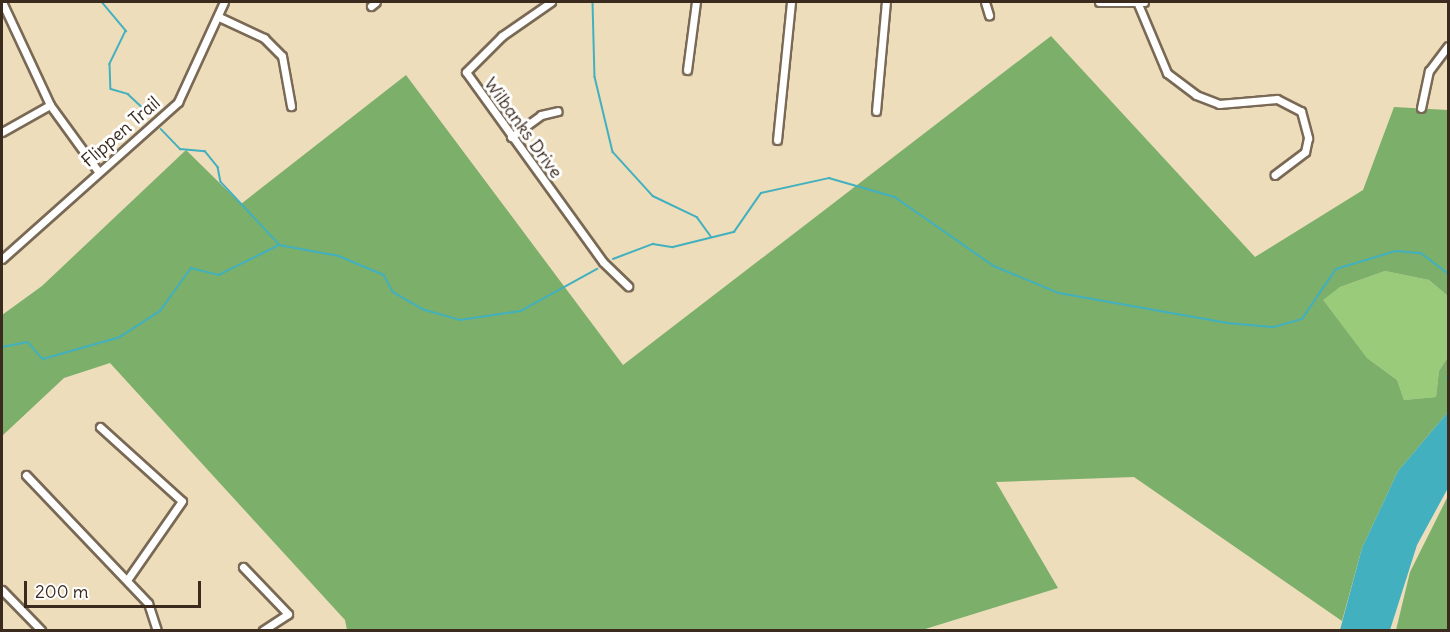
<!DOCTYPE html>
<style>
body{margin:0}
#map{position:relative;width:1450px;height:632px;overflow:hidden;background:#edddbb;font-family:Delius,sans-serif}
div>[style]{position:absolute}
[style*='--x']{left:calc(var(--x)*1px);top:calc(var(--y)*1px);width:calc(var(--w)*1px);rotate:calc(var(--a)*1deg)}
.green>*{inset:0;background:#9acb7a}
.forest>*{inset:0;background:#7baf6a}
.water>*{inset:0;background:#42b0be}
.stream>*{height:1.5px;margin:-0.75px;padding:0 0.75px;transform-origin:0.75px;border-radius:0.75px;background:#42b0be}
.roads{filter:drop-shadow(2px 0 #796955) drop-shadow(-2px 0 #796955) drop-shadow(0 2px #796955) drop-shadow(0 -2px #796955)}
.street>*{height:7px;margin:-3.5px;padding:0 3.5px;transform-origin:3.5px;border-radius:3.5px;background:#fff}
span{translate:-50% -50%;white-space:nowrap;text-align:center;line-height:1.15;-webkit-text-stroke:6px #fff;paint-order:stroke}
.street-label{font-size:18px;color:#3b2a1e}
.frame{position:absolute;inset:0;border:3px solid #3b2a1e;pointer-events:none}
.scale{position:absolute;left:24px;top:581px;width:177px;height:27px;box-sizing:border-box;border:3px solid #3b2a1e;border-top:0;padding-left:8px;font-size:18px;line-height:21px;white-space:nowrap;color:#3b2a1e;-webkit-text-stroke:4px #fff;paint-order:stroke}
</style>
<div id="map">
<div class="green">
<i style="clip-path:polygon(1385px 271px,1429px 280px,1448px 296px,1448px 357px,1439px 371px,1436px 397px,1404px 400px,1397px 380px,1367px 358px,1322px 300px,1340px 287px)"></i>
</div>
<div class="forest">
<i style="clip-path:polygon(1051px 36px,1255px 257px,1363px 190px,1394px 107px,1448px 110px,1448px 296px,1429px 280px,1385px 271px,1340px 287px,1323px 300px,1367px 358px,1397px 380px,1404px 400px,1436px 397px,1439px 371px,1448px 357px,1448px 412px,1398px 471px,1362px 548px,1342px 621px,1134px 477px,996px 482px,1058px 588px,922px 630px,347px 630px,345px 620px,110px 363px,64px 378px,2px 436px,2px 315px,42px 286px,186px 150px,241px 204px,406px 75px,623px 365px)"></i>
<i style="clip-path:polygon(1448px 496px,1448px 630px,1396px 630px,1410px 572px)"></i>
</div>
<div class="water">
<i style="clip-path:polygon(1448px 412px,1448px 488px,1417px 545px,1390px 630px,1340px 630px,1362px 548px,1398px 471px)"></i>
</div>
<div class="stream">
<i style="--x:102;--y:2;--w:38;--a:50"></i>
<i style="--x:126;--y:31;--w:37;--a:116"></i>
<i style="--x:110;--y:64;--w:25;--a:88"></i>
<i style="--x:111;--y:89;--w:18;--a:16"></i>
<i style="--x:128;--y:94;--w:26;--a:43"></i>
<i style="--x:593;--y:2;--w:75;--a:88.5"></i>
<i style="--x:595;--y:77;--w:77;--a:76.5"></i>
<i style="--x:613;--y:152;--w:59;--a:47.7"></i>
<i style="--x:653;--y:196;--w:49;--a:25.5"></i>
<i style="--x:697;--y:217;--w:24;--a:54"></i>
<i style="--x:161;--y:129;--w:28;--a:46"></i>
<i style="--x:180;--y:149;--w:25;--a:5"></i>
<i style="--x:205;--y:151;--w:21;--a:51"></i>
<i style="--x:218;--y:167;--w:15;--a:79"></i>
<i style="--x:221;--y:182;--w:85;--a:46.9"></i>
<i style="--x:613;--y:259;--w:43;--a:-20.6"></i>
<i style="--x:653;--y:244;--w:20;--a:9"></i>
<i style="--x:673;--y:247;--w:63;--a:-13.8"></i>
<i style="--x:734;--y:232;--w:47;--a:-55.3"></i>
<i style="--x:761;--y:193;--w:70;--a:-12.4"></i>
<i style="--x:829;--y:178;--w:69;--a:16.1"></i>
<i style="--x:895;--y:197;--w:121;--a:34.9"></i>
<i style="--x:994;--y:266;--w:70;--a:22.6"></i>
<i style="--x:1059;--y:293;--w:171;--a:10.1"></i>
<i style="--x:1227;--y:323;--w:47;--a:4.9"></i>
<i style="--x:1274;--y:327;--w:29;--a:-16"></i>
<i style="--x:1302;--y:319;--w:60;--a:-55.8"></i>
<i style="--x:1336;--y:269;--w:63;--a:-16.7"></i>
<i style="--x:1396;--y:251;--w:25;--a:5"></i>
<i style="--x:1421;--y:253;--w:34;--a:37"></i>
<i style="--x:2;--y:347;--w:26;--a:-11"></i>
<i style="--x:28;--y:342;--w:23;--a:49"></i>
<i style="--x:43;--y:359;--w:80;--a:-15.9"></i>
<i style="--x:120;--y:337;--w:48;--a:-33"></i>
<i style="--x:160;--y:311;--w:53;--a:-54.2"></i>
<i style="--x:191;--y:268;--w:29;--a:14"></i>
<i style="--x:219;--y:275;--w:67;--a:-26.6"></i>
<i style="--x:279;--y:245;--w:61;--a:10.4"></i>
<i style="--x:339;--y:256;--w:49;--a:22.9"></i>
<i style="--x:384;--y:275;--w:19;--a:62"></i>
<i style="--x:393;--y:292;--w:34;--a:30"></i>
<i style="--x:422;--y:309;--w:40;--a:16"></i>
<i style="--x:460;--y:320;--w:62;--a:-8.4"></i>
<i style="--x:521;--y:311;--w:87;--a:-28.9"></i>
<i style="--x:1448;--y:376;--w:3;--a:90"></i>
</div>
<div class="roads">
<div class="street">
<i style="--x:2;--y:2;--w:114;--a:65"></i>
<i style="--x:50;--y:105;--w:82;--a:54"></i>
<i style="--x:551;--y:2;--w:60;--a:145.2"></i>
<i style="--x:502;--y:36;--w:51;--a:135"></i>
<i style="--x:466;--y:72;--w:234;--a:54.2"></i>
<i style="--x:603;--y:262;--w:35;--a:44"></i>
<i style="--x:985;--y:2;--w:14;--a:73"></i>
<i style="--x:1099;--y:2;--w:45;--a:0"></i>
<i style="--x:1138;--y:4;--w:75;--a:67.2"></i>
<i style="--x:1167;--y:73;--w:36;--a:37"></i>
<i style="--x:1196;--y:95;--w:25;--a:21"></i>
<i style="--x:1219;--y:104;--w:58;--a:-4.9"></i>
<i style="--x:1277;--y:99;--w:27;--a:27"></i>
<i style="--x:1301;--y:111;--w:28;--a:75"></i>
<i style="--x:1308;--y:138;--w:14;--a:102"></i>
<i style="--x:1305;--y:152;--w:38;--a:143"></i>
<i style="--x:371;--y:6;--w:6;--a:-39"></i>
<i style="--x:219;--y:17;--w:50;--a:25"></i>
<i style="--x:264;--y:38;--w:25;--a:45"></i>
<i style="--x:282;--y:56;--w:51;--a:79.8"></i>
<i style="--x:687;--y:70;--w:69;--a:-82.5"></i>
<i style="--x:1421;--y:108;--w:38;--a:-78"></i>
<i style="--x:1429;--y:71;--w:31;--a:-53"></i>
<i style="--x:876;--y:111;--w:109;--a:-84.8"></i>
<i style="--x:2;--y:132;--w:55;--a:-29.4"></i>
<i style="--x:511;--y:137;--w:37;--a:-36"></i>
<i style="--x:541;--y:115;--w:17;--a:-13"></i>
<i style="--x:777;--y:140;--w:139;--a:-84.2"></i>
<i style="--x:2;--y:259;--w:236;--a:-41.7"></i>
<i style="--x:178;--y:102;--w:110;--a:-65.3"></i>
<i style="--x:100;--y:427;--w:110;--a:42.1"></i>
<i style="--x:182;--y:501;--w:96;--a:124.8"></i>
<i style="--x:26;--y:475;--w:177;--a:46.4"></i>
<i style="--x:148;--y:603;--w:28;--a:72"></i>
<i style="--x:243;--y:567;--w:65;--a:46.2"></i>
<i style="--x:288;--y:614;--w:30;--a:147"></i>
<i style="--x:2;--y:590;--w:56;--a:45.7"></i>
</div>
</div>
<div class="street-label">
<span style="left:523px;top:128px;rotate:54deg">Wilbanks Drive</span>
<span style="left:121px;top:132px;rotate:-41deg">Flippen Trail</span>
</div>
<div class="frame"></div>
<div class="scale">200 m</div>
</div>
